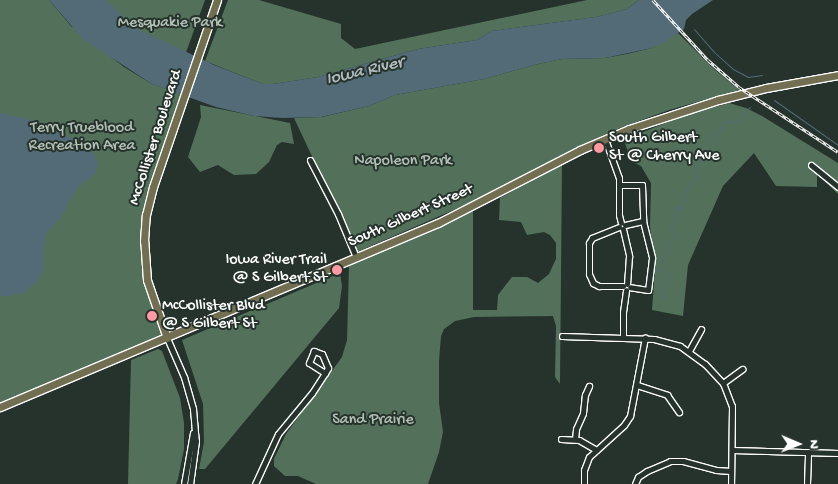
<!DOCTYPE html>
<style>
body{margin:0}
#map{position:relative;width:838px;height:484px;overflow:hidden;background:#26332d;font-family:"Gochi Hand",sans-serif}
div>[style]{position:absolute}
[style*='--x']{left:calc(var(--x)*1px);top:calc(var(--y)*1px);width:calc(var(--w)*1px);rotate:calc(var(--a)*1deg)}
.green>*{inset:0;background:#53715a}
.water>*{inset:0;background:#526b76}
.stream>*{height:1px;margin:-0.5px;padding:0 0.5px;transform-origin:0.5px;border-radius:0.5px;background:#526b76}
.roads{filter:drop-shadow(1px 0 #fff) drop-shadow(-1px 0 #fff) drop-shadow(0 1px #fff) drop-shadow(0 -1px #fff)}
.minor>*{height:5px;margin:-2.5px;padding:0 2.5px;transform-origin:2.5px;border-radius:2.5px;background:#26332d}
.major>*{height:7px;margin:-3.5px;padding:0 3.5px;transform-origin:3.5px;border-radius:3.5px;background:#726e52}
.rail>*{height:3px;margin-top:-1.5px;transform-origin:0;background:repeating-linear-gradient(90deg,#26332d 0 4px,#fff 0 8px);box-sizing:border-box;border-block:1px solid #fff}
.dots>*{width:14px;height:14px;translate:-50% -50%;box-sizing:border-box;border:2px solid #26332d;border-radius:50%}
span{translate:-50% -50%;white-space:nowrap;text-align:center;line-height:1.15;-webkit-text-stroke:4px #26332d;paint-order:stroke}
.park-label{font-size:16px;color:#b2bfb5}
.street-label{font-size:16px;color:#fff}
.poi-label{font-size:16px;color:#fff}
.left{translate:0 -50%;text-align:left}
.right{translate:-100% -50%;text-align:right}
.water-label{font-size:18px;color:#b1bcc1;font-style:italic}
.north{position:absolute;left:773px;top:419px;width:50px;height:50px;-webkit-text-stroke:4px #26332d;paint-order:stroke;rotate:91deg;font-size:14px;font-weight:700;line-height:20px;text-align:center;color:#fff}
.north::after{content:'';display:block;margin:auto;width:18px;height:22px;background:#fff;clip-path:polygon(50% 0,100% 100%,50% 72%,0 100%)}
</style>
<div id="map">
<div class="green">
<i style="clip-path:polygon(0 0,49px 0,71px 26px,124px 67px,152px 84px,181px 94px,176px 107px,181px 109px,149px 201px,145px 267px,167px 338px,0 407px)"></i>
<i style="clip-path:polygon(98px 0,205px 0,184px 58px,138px 33px)"></i>
<i style="clip-path:polygon(228px 0,259px 0,341px 24px,341px 38px,355px 49px,587px 0,639px 0,627px 9px,596px 17px,492px 31px,477px 40px,418px 49px,318px 77px,273px 84px,263px 84px,205px 61px)"></i>
<i style="clip-path:polygon(678px 33px,713px 68px,739px 90px,669px 110px,620px 128px,571px 150px,465px 205px,357px 252px,294px 118px,322px 117px,369px 106px,395px 95px,484px 79px,538px 64px,562px 59px,605px 58px,627px 54px,652px 48px)"></i>
<i style="clip-path:polygon(729px 103px,746px 108px,762px 116px,838px 163px,838px 194px,817px 174px,817px 187px,776px 186px,754px 153px,723px 186px,688px 265px,683px 316px,652px 310px,655px 269px,650px 226px,651px 183px,641px 166px,631px 161px,624px 140px,682px 116px)"></i>
<i style="clip-path:polygon(200px 105px,290px 123px,294px 144px,282px 142px,277px 145px,269px 162px,256px 174px,234px 175px,218px 165px,200px 172px,188px 157px,201px 117px)"></i>
<i style="clip-path:polygon(562px 164px,560px 384px,555px 377px,556px 326px,553px 316px,474px 317px,455px 321px,444px 329px,441px 336px,439px 361px,439px 403px,443px 432px,439px 452px,428px 484px,316px 484px,298px 476px,285px 476px,274px 466px,274px 459px,286px 434px,342px 357px,347px 340px,349px 265px,473px 210px,473px 310px,497px 310px,498px 295px,512px 277px,527px 277px,538px 283px,549px 274px,556px 259px,556px 243px,550px 235px,544px 232px,527px 235px,521px 222px,499px 220px,500px 198px)"></i>
<i style="clip-path:polygon(340px 273px,342px 286px,339px 308px,205px 469px,199px 469px,204px 442px,203px 404px,182px 340px)"></i>
<i style="clip-path:polygon(158px 349px,162px 351px,180px 398px,184px 423px,184px 449px,178px 479px,176px 484px,128px 484px,131px 360px)"></i>
</div>
<div class="water">
<i style="clip-path:polygon(49px 0,105px 0,139px 30px,155px 37px,214px 65px,263px 84px,273px 84px,318px 77px,418px 49px,477px 40px,492px 31px,596px 17px,627px 9px,639px 0,713px 0,692px 14px,686px 20px,684px 29px,665px 42px,652px 48px,605px 58px,562px 59px,538px 64px,484px 79px,395px 95px,369px 106px,321px 117px,282px 118px,254px 116px,216px 107px,152px 84px,83px 39px)"></i>
<i style="clip-path:polygon(0 113px,32px 120px,54px 128px,89px 149px,96px 157px,98px 165px,95px 174px,77px 188px,61px 217px,46px 234px,43px 252px,44px 270px,35px 284px,24px 292px,11px 296px,0 296px)"></i>
</div>
<div class="stream">
<i style="--x:694;--y:29;--w:30;--a:49"></i>
<i style="--x:714;--y:52;--w:25;--a:42"></i>
<i style="--x:733;--y:69;--w:17;--a:28"></i>
<i style="--x:748;--y:77;--w:14;--a:-8"></i>
<i style="--x:774;--y:100;--w:78;--a:35.1"></i>
<i style="--x:665;--y:300;--w:9;--a:-117"></i>
<i style="--x:661;--y:292;--w:15;--a:-67"></i>
<i style="--x:667;--y:278;--w:7;--a:-117"></i>
<i style="--x:664;--y:272;--w:6;--a:-162"></i>
<i style="--x:658;--y:270;--w:38;--a:-67"></i>
<i style="--x:673;--y:235;--w:7;--a:-106"></i>
<i style="--x:671;--y:228;--w:23;--a:-77"></i>
<i style="--x:676;--y:206;--w:8;--a:30"></i>
<i style="--x:683;--y:210;--w:15;--a:-90"></i>
<i style="--x:683;--y:195;--w:20;--a:-57"></i>
<i style="--x:694;--y:178;--w:14;--a:-82"></i>
<i style="--x:696;--y:164;--w:18;--a:-49"></i>
<i style="--x:708;--y:150;--w:17;--a:-69"></i>
<i style="--x:714;--y:134;--w:8;--a:-23"></i>
<i style="--x:721;--y:131;--w:10;--a:-79"></i>
<i style="--x:723;--y:121;--w:12;--a:5"></i>
<i style="--x:735;--y:122;--w:21;--a:-45"></i>
</div>
<div class="roads">
<div class="minor">
<i style="--x:605;--y:139;--w:41;--a:70.3"></i>
<i style="--x:619;--y:178;--w:37;--a:90"></i>
<i style="--x:619;--y:215;--w:8;--a:76"></i>
<i style="--x:310;--y:160;--w:61;--a:62.6"></i>
<i style="--x:338;--y:214;--w:47;--a:67.3"></i>
<i style="--x:811;--y:165;--w:35;--a:39"></i>
<i style="--x:619;--y:185;--w:23;--a:0"></i>
<i style="--x:642;--y:185;--w:36;--a:88"></i>
<i style="--x:625;--y:225;--w:18;--a:-13"></i>
<i style="--x:643;--y:221;--w:38;--a:76"></i>
<i style="--x:652;--y:258;--w:32;--a:97"></i>
<i style="--x:648;--y:290;--w:18;--a:-171"></i>
<i style="--x:619;--y:227;--w:29;--a:158"></i>
<i style="--x:592;--y:238;--w:6;--a:121"></i>
<i style="--x:589;--y:243;--w:31;--a:90"></i>
<i style="--x:589;--y:274;--w:10;--a:66"></i>
<i style="--x:593;--y:283;--w:7;--a:27"></i>
<i style="--x:599;--y:286;--w:24;--a:0"></i>
<i style="--x:623;--y:229;--w:28;--a:77"></i>
<i style="--x:629;--y:256;--w:28;--a:94"></i>
<i style="--x:562;--y:336;--w:92;--a:1.9"></i>
<i style="--x:654;--y:339;--w:27;--a:15"></i>
<i style="--x:680;--y:346;--w:31;--a:36"></i>
<i style="--x:705;--y:364;--w:26;--a:47"></i>
<i style="--x:723;--y:383;--w:25;--a:69"></i>
<i style="--x:732;--y:406;--w:78;--a:90.7"></i>
<i style="--x:623;--y:337;--w:25;--a:-90"></i>
<i style="--x:623;--y:312;--w:22;--a:-82"></i>
<i style="--x:167;--y:338;--w:43;--a:66.4"></i>
<i style="--x:184;--y:377;--w:33;--a:74"></i>
<i style="--x:193;--y:409;--w:32;--a:85"></i>
<i style="--x:196;--y:441;--w:43;--a:97.9"></i>
<i style="--x:689;--y:351;--w:25;--a:-61"></i>
<i style="--x:723;--y:383;--w:24;--a:-36"></i>
<i style="--x:637;--y:385;--w:32;--a:18"></i>
<i style="--x:667;--y:395;--w:21;--a:55"></i>
<i style="--x:561;--y:439;--w:18;--a:3"></i>
<i style="--x:579;--y:440;--w:20;--a:30"></i>
<i style="--x:575;--y:439;--w:10;--a:-84"></i>
<i style="--x:576;--y:429;--w:17;--a:-66"></i>
<i style="--x:583;--y:413;--w:18;--a:-84"></i>
<i style="--x:585;--y:395;--w:10;--a:-66"></i>
<i style="--x:732;--y:450;--w:106;--a:1.6"></i>
<i style="--x:184;--y:484;--w:52;--a:-80"></i>
<i style="--x:255;--y:484;--w:55;--a:-65.3"></i>
<i style="--x:278;--y:434;--w:53;--a:-50.3"></i>
<i style="--x:312;--y:393;--w:24;--a:-57"></i>
<i style="--x:325;--y:373;--w:6;--a:-59"></i>
<i style="--x:328;--y:368;--w:15;--a:-113"></i>
<i style="--x:322;--y:354;--w:9;--a:-159"></i>
<i style="--x:314;--y:351;--w:13;--a:113"></i>
<i style="--x:309;--y:363;--w:19;--a:32"></i>
<i style="--x:584;--y:484;--w:14;--a:-90"></i>
<i style="--x:584;--y:470;--w:14;--a:-69"></i>
<i style="--x:589;--y:457;--w:47;--a:-42.4"></i>
<i style="--x:624;--y:425;--w:11;--a:-56"></i>
<i style="--x:630;--y:416;--w:80;--a:-79.2"></i>
<i style="--x:635;--y:484;--w:8;--a:-67"></i>
<i style="--x:638;--y:477;--w:11;--a:-34"></i>
<i style="--x:647;--y:471;--w:25;--a:-23"></i>
<i style="--x:670;--y:461;--w:13;--a:0"></i>
<i style="--x:683;--y:461;--w:34;--a:15"></i>
<i style="--x:716;--y:470;--w:15;--a:4"></i>
<i style="--x:807;--y:484;--w:32;--a:-88"></i>
</div>
<div class="major">
<i style="--x:167;--y:338;--w:61;--a:-109"></i>
<i style="--x:147;--y:280;--w:39;--a:-94"></i>
<i style="--x:144;--y:241;--w:26;--a:-86"></i>
<i style="--x:146;--y:215;--w:29;--a:-76"></i>
<i style="--x:153;--y:187;--w:198;--a:-71.1"></i>
<i style="--x:0;--y:407;--w:475;--a:-22.8"></i>
<i style="--x:438;--y:223;--w:160;--a:-27.2"></i>
<i style="--x:580;--y:150;--w:53;--a:-23.2"></i>
<i style="--x:629;--y:129;--w:94;--a:-18"></i>
<i style="--x:718;--y:100;--w:49;--a:-14"></i>
<i style="--x:766;--y:88;--w:73;--a:-10.2"></i>
</div>
</div>
<div class="rail">
<i style="--x:653;--y:0;--w:81;--a:47.5"></i>
<i style="--x:708;--y:60;--w:41;--a:41.1"></i>
<i style="--x:739;--y:87;--w:118;--a:33.3"></i>
</div>
<div class="dots">
<i style="left:599px;top:148px;background:#ff9aa2"></i>
<i style="left:337px;top:270px;background:#ff9aa2"></i>
<i style="left:152px;top:316px;background:#ff9aa2"></i>
</div>
<div class="park-label">
<span style="left:170px;top:24px">Mesquakie Park</span>
<span style="left:82px;top:138px">Terry Trueblood<br>Recreation Area</span>
<span style="left:403px;top:162px">Napoleon Park</span>
<span style="left:373px;top:421px">Sand Prairie</span>
</div>
<div class="street-label">
<span style="left:157px;top:138px;rotate:-72deg">McCollister Boulevard</span>
<span style="left:411px;top:217px;rotate:-24deg">South Gilbert Street</span>
</div>
<div class="poi-label">
<span class="left" style="left:609px;top:148px">South Gilbert<br>St @ Cherry Ave</span>
<span class="right" style="left:327px;top:270px">Iowa River Trail<br>@ S Gilbert St</span>
<span class="left" style="left:162px;top:316px">McCollister Blvd<br>@ S Gilbert St</span>
</div>
<div class="water-label">
<span style="left:365px;top:72px;rotate:-13deg">Iowa River</span>
</div>
<div class="north">N</div>
</div>
